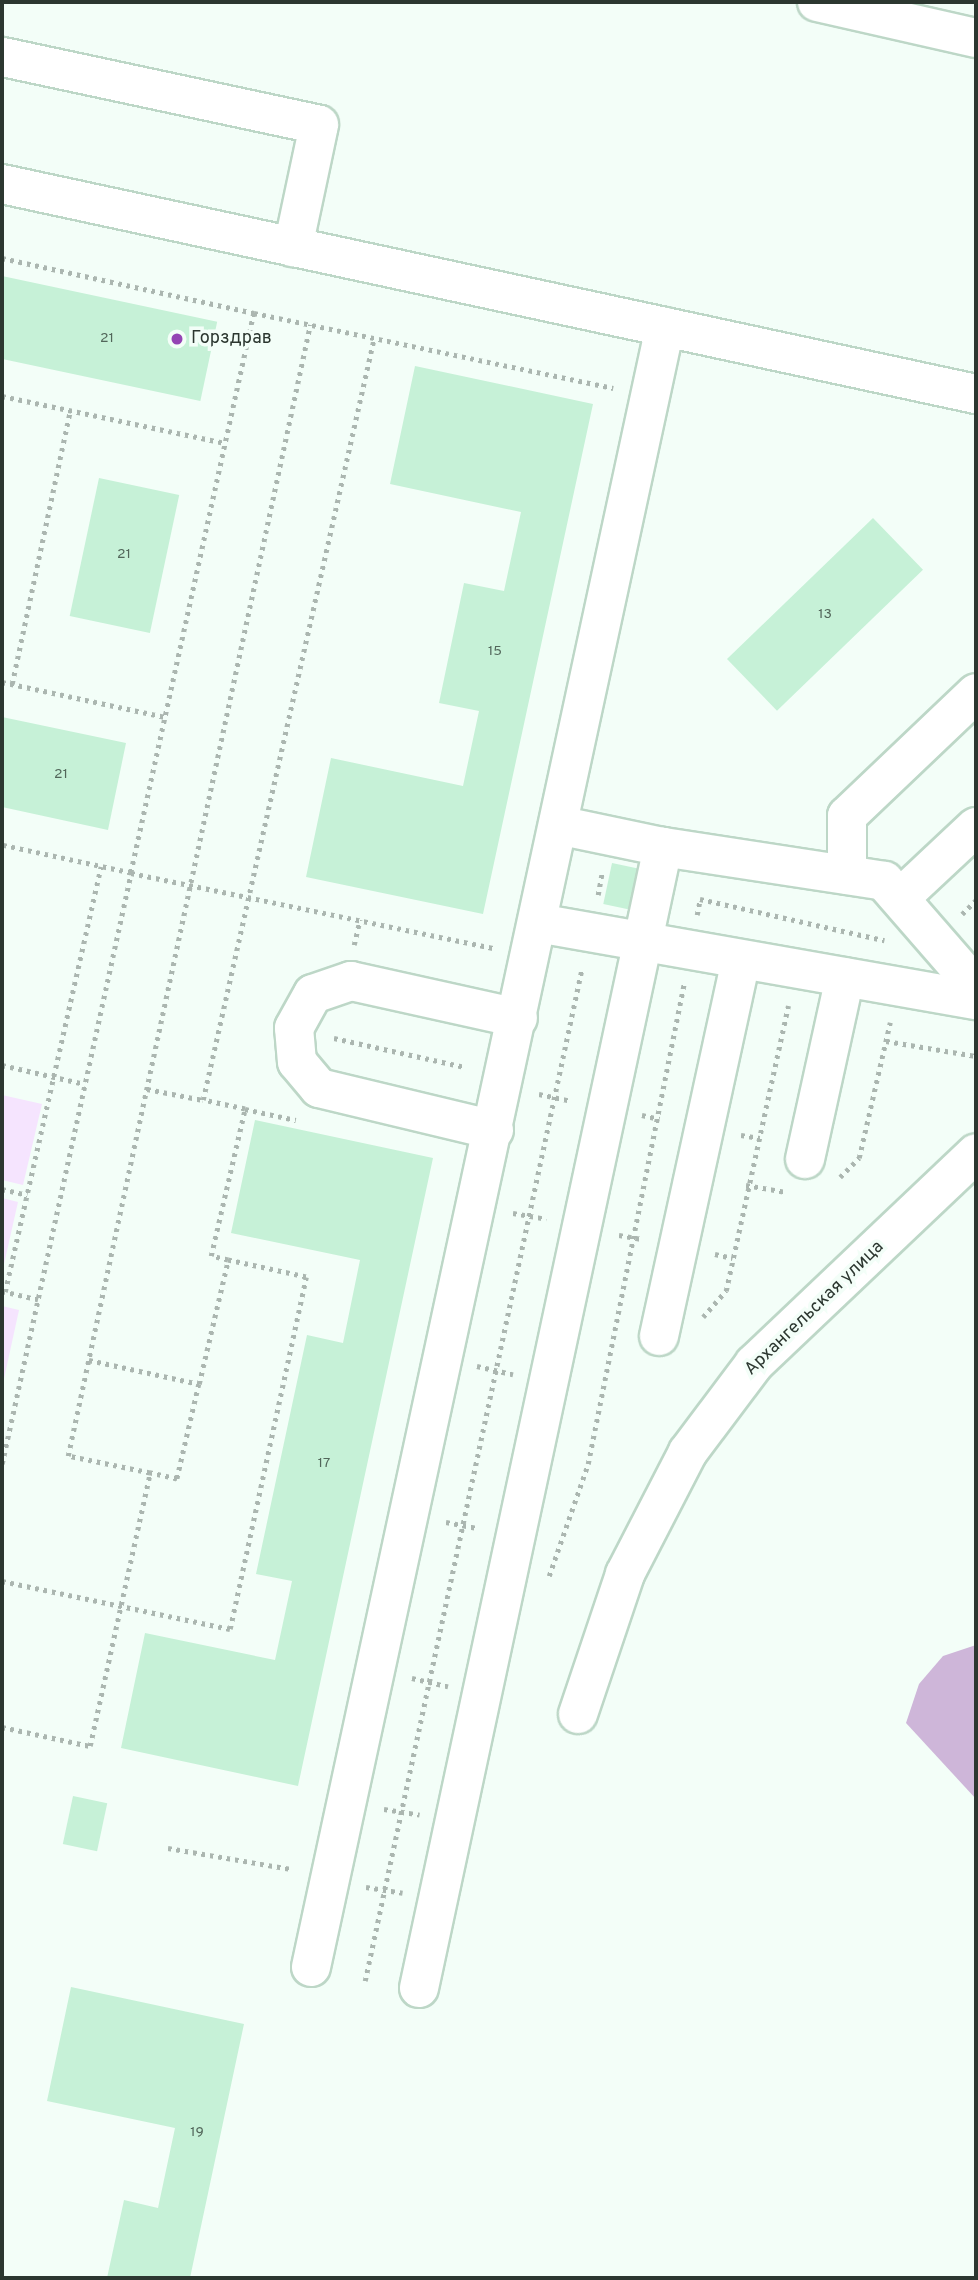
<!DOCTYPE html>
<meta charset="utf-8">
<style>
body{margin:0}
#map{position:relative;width:978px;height:2280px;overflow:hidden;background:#f3fef8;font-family:Overpass,sans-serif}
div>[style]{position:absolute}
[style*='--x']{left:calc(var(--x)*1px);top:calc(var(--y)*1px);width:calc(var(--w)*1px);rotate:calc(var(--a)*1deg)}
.green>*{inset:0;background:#f5e4fe}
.forest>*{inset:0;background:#ceb6d9}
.building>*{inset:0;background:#c6f1d7;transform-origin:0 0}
.path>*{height:4.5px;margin-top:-2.25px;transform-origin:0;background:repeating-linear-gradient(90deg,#abb6b0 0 3.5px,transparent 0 8.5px)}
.roads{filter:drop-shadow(2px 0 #bdd7c7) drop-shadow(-2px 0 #bdd7c7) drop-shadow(0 2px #bdd7c7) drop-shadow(0 -2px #bdd7c7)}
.minor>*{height:38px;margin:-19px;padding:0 19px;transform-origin:19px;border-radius:19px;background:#fff}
.dots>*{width:19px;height:19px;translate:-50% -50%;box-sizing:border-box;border:4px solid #f3fef8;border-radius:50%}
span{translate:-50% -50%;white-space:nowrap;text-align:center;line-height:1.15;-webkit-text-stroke:7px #f3fef8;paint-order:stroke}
.number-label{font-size:14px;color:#52665a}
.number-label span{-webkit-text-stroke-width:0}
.poi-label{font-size:18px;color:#2c3730}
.left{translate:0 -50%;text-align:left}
.street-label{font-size:18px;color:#2c3730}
.frame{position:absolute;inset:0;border:4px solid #2c3730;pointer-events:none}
</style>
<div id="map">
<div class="green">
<i style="clip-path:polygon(2px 1095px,42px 1104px,23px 1185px,2px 1180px)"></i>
<i style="clip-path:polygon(2px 1198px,18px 1202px,2px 1273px)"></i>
<i style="clip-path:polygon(2px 1306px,19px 1310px,2px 1388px)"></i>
</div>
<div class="forest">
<i style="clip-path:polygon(976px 1645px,976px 1799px,906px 1723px,919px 1684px,943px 1656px)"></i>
</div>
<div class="building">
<i style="left:2px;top:276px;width:220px;height:81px;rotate:12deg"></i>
<i style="clip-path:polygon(415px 366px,593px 404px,483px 914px,306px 877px,331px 758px,463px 786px,479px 711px,439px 703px,464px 583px,504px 591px,521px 512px,390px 484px)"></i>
<i style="left:99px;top:478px;width:82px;height:141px;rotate:12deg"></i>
<i style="left:873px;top:518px;width:72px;height:203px;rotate:46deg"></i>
<i style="clip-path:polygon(2px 717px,126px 743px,108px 830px,2px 807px)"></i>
<i style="left:612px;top:863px;width:29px;height:42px;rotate:12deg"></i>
<i style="clip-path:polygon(255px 1120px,433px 1158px,298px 1786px,121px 1748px,145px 1633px,275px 1660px,292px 1581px,256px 1574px,307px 1335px,343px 1343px,360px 1260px,231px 1233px)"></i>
<i style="left:73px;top:1796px;width:35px;height:49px;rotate:12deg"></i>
<i style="clip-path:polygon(71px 1987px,244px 2024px,190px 2278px,107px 2278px,124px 2200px,158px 2208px,175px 2128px,47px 2101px)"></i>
</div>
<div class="path">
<i style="--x:2;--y:258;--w:258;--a:12.3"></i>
<i style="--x:254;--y:313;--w:573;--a:102.39"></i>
<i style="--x:131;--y:873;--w:132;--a:-167.8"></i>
<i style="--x:254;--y:313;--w:367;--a:11.8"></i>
<i style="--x:2;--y:396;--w:228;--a:11.9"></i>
<i style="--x:2;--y:682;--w:167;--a:12.1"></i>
<i style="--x:12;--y:684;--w:279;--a:-78"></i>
<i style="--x:598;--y:895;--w:22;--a:-80"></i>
<i style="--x:962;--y:914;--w:20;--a:-45"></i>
<i style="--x:697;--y:915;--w:16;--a:-79"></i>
<i style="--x:700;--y:899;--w:189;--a:12.6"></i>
<i style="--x:354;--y:945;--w:26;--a:-77"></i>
<i style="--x:334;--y:1038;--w:134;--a:12.5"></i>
<i style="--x:886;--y:1041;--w:91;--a:9.5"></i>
<i style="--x:2;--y:1065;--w:85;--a:12.9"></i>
<i style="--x:147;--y:1089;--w:57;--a:11.1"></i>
<i style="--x:203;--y:1100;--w:781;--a:-77.35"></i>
<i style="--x:539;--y:1094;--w:33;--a:12"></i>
<i style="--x:245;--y:1109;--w:52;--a:12.2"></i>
<i style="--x:642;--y:1115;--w:18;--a:13"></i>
<i style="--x:741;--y:1135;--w:19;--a:9"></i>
<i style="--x:840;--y:1177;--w:27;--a:-45"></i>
<i style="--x:859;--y:1158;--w:139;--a:-77.1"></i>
<i style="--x:746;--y:1185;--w:39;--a:10"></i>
<i style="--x:2;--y:1189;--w:26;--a:13"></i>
<i style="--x:513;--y:1213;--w:34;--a:10"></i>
<i style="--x:619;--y:1235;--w:23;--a:10"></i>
<i style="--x:715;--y:1254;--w:18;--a:13"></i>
<i style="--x:2;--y:1291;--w:37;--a:13"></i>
<i style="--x:5;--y:1292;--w:436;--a:-77.3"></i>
<i style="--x:703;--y:1317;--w:35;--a:-49"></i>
<i style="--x:726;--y:1291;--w:292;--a:-77.7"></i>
<i style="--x:89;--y:1360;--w:113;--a:12.3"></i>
<i style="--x:199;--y:1384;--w:98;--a:103"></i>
<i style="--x:177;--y:1479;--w:28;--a:-167"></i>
<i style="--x:477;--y:1366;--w:37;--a:13"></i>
<i style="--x:199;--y:1384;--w:127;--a:-76.8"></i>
<i style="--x:228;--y:1260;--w:17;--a:-167"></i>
<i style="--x:211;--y:1256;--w:151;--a:-77"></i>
<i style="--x:245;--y:1109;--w:43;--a:-167.9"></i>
<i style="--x:2;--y:1464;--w:605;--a:-77.69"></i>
<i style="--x:131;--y:873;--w:371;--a:11.7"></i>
<i style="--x:446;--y:1522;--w:33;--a:11"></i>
<i style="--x:549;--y:1576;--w:119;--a:-70.8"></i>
<i style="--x:588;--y:1464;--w:489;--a:-78.7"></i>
<i style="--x:2;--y:1581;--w:233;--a:11.9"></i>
<i style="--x:230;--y:1629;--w:360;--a:-77.8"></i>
<i style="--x:306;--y:1277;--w:80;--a:-167.7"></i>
<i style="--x:412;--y:1678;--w:37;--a:13"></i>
<i style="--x:2;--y:1727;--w:90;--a:12.2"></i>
<i style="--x:90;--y:1746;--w:280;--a:-77.6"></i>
<i style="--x:150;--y:1473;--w:84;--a:-168.3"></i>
<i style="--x:68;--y:1456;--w:1157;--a:-77.92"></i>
<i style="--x:384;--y:1809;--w:36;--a:9"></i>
<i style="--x:168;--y:1848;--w:125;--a:9.7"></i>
<i style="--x:366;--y:1887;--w:37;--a:9"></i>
<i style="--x:365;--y:1981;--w:1036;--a:-77.91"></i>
</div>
<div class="roads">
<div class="minor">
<i style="--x:817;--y:2;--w:163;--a:12.8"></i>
<i style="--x:3;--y:57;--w:323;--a:12.1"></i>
<i style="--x:319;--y:125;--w:125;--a:102"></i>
<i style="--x:2;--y:184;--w:996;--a:12.17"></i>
<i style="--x:663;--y:847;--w:224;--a:8.7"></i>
<i style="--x:884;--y:881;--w:140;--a:49"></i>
<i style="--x:847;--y:875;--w:59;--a:-90"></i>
<i style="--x:847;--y:816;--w:178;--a:-43.6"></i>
<i style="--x:900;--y:898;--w:104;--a:-43.1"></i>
<i style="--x:538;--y:923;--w:445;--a:10"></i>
<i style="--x:494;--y:1130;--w:180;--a:-166.5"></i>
<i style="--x:319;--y:1088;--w:34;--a:-130"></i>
<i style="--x:297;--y:1062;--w:34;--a:-95"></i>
<i style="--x:294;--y:1028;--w:39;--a:-61"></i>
<i style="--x:313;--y:994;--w:40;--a:-18.9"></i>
<i style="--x:351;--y:981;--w:171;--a:12.5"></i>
<i style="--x:805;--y:1159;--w:186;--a:-77.6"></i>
<i style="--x:659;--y:1336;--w:385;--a:-77.7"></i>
<i style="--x:578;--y:1714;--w:148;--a:-71.4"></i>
<i style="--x:625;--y:1574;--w:137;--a:-62.7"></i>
<i style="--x:688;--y:1452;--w:110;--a:-53.1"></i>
<i style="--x:754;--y:1364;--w:306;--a:-43.5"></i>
<i style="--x:311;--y:1967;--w:1678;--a:-77.82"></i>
<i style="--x:419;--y:1988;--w:1167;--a:-77.93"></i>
<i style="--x:663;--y:847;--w:107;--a:-168.2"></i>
</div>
</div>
<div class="dots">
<i style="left:177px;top:339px;background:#9444b4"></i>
</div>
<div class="number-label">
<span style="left:107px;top:339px">21</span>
<span style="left:124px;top:555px">21</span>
<span style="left:825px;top:615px">13</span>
<span style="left:495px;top:652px">15</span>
<span style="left:61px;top:775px">21</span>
<span style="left:324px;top:1464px">17</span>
<span style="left:197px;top:2133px">19</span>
</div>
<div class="poi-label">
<span class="left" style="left:191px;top:339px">Горздрав</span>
</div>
<div class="street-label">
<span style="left:815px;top:1309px;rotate:-44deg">Архангельская улица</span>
</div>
<div class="frame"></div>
</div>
